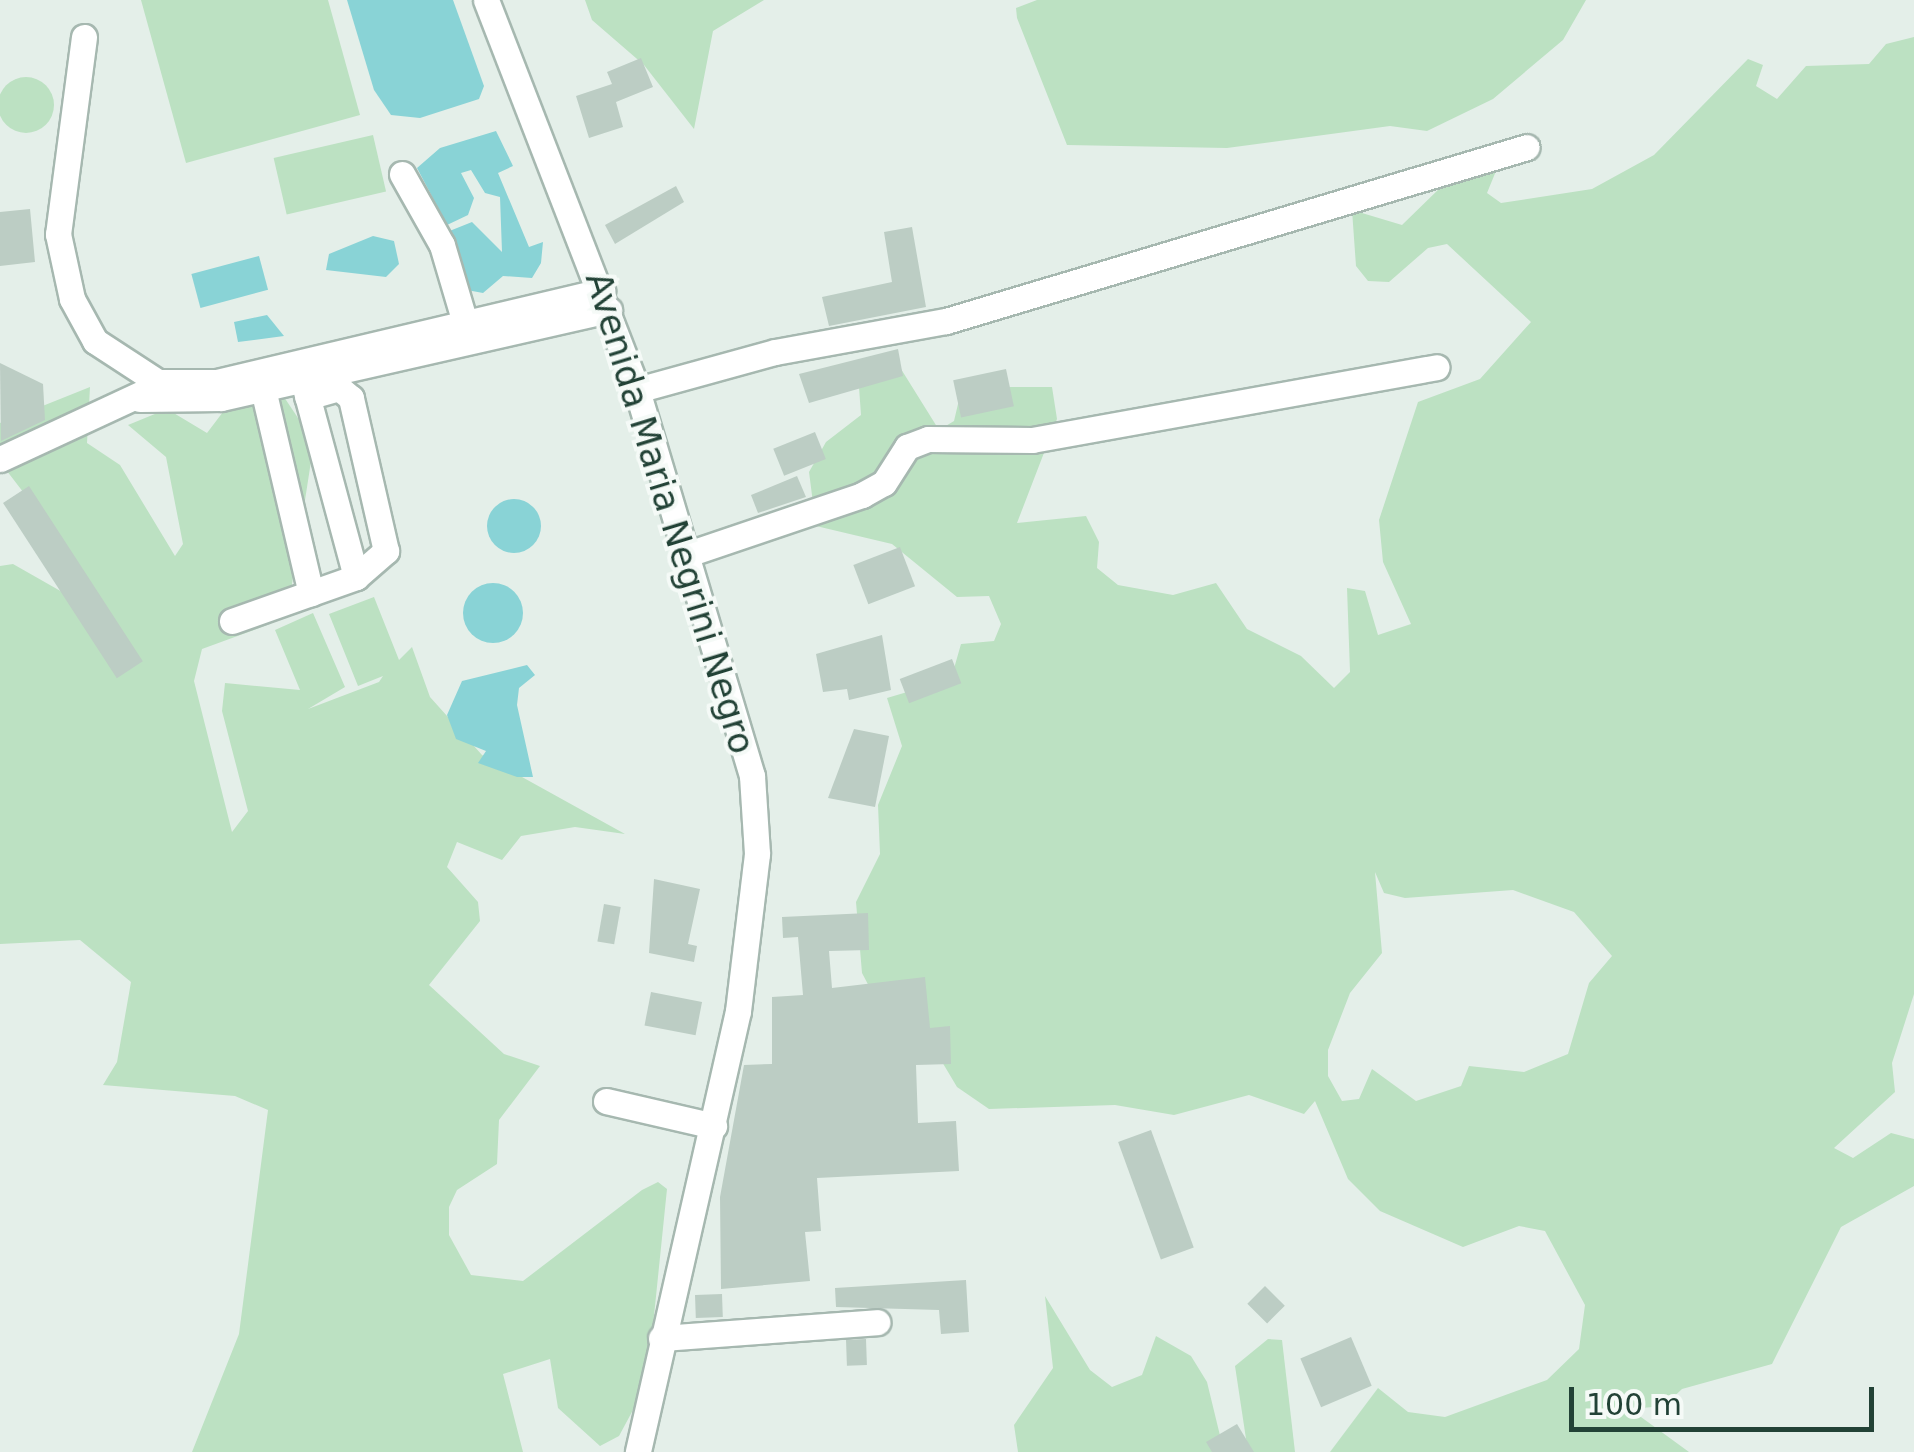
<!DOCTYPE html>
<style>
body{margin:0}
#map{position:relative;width:1914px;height:1452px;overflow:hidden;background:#e4efe9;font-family:"DejaVu Sans",sans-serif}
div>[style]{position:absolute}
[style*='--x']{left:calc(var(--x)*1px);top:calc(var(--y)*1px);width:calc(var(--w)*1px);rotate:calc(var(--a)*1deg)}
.green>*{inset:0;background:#bce1c2;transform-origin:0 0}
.round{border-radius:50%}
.water>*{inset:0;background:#89d3d6;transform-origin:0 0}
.building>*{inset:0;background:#bccdc4;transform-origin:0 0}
.roads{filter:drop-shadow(2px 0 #a6b8b0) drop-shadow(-2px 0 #a6b8b0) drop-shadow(0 2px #a6b8b0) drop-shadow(0 -2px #a6b8b0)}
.minor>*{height:25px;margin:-12.5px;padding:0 12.5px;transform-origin:12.5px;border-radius:12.5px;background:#fff}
span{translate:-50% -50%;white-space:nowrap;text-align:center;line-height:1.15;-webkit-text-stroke:8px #f5faf7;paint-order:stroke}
.street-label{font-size:35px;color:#224236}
.scale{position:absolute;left:1569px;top:1387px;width:305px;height:45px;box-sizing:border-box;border:5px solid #224236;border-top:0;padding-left:12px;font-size:30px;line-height:35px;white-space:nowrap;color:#224236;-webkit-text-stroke:8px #f5faf7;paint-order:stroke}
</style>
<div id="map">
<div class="green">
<i style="clip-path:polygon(141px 0,328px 0,360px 115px,186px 163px)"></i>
<i style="clip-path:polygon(585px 0,764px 0,713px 31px,694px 129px,644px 65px,592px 20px)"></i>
<i style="clip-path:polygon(1037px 0,1586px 0,1563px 40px,1493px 99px,1427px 131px,1390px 126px,1227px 148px,1067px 145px,1017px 18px,1016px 8px)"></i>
<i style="clip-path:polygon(evenodd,1914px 37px,1914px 994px,1892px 1063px,1895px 1092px,1834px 1148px,1853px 1158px,1891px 1133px,1914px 1139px,1914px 1186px,1841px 1227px,1772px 1364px,1682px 1389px,1664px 1406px,1630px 1409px,1689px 1452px,1330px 1452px,1378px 1388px,1408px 1412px,1445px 1417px,1547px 1380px,1579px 1349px,1585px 1305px,1545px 1231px,1519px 1226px,1463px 1247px,1380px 1211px,1348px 1179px,1315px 1101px,1304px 1114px,1249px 1095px,1174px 1115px,1115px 1105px,989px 1109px,957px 1087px,932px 1045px,881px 1009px,862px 973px,856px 902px,880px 854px,878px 805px,902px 746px,887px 698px,951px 679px,961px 644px,994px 641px,1001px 624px,989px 596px,957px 597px,892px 544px,816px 526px,809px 472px,826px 442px,861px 415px,859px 387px,901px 369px,939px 430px,954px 421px,962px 387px,1052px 387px,1057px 419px,1017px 523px,1086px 516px,1099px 542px,1097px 568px,1118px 585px,1173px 595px,1216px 583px,1247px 629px,1301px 656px,1334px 688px,1350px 672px,1347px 588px,1365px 591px,1378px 635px,1411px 624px,1383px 562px,1379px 520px,1418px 402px,1480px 379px,1531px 322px,1447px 244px,1428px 248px,1389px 282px,1368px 281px,1356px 266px,1352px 210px,1402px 225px,1442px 186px,1482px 167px,1496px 171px,1487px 193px,1501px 203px,1592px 189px,1654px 155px,1748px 59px,1763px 65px,1756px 86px,1777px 99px,1806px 66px,1869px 64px,1886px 44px,1914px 37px,1375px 872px,1384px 893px,1405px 898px,1513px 890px,1574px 912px,1612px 956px,1589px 983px,1568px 1054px,1524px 1072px,1469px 1066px,1461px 1086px,1416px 1101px,1372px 1069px,1359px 1099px,1342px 1101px,1328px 1076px,1328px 1050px,1350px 993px,1382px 953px,1375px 872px)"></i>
<i class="round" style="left:-2px;top:77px;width:56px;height:56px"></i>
<i style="left:373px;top:135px;width:58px;height:102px;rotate:77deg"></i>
<i style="clip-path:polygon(90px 387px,87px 443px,120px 465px,175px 556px,183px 544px,166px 457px,128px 425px,167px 409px,207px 433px,226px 408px,282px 394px,314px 442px,290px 597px,270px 624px,202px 649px,194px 681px,232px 832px,248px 811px,222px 711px,225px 683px,300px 690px,275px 630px,313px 613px,345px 687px,308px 709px,379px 682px,383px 676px,358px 686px,329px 614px,374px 597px,399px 660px,412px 647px,430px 697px,482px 755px,625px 834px,575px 827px,521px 836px,502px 860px,457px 842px,447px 867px,478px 902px,480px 921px,429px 985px,504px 1054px,540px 1066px,499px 1120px,497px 1164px,457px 1190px,449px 1207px,449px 1235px,471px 1275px,523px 1281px,642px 1190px,658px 1182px,667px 1189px,647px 1384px,619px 1436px,600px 1446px,558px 1408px,550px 1359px,503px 1374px,523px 1452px,192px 1452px,239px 1334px,268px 1110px,235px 1096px,103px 1085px,117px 1062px,131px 982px,80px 940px,0 944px,0 566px,13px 564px,71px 597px,77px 562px,0 462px,0 423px)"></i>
<i style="clip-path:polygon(1045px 1296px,1090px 1370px,1112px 1387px,1142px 1375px,1156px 1336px,1191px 1356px,1207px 1382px,1224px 1452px,1018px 1452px,1014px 1425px,1053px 1368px)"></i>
<i style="clip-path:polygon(1268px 1339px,1282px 1340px,1295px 1452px,1248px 1452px,1235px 1366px)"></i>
</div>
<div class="water">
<i style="clip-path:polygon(347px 0,453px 0,484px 86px,479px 99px,420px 118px,391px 115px,374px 90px)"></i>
<i style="clip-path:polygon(496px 131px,513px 166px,498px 173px,529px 247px,543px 242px,541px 263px,532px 278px,503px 276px,483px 293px,467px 290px,447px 232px,472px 222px,502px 252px,500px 197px,485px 193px,471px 170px,461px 173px,474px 198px,468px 215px,447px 225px,417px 168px,440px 148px)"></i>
<i style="clip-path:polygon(373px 236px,394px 241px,399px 264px,386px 277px,326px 270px,329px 254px)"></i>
<i style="left:259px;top:256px;width:35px;height:70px;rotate:75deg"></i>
<i style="clip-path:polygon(267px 315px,284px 336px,238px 342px,234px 322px)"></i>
<i class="round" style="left:487px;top:499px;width:54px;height:54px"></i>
<i class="round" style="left:463px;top:583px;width:60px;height:60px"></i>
<i style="clip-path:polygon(527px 665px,535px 675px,519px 688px,517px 705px,533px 777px,517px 777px,478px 763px,486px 751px,456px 739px,447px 715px,462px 681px)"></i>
</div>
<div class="building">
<i style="clip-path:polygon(641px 58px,653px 87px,616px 102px,623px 127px,589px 138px,576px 96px,612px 84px,607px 72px)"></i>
<i style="clip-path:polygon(676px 186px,684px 202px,615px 244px,605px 225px)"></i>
<i style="clip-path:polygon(30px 209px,35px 262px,0 266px,0 212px)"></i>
<i style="clip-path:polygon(912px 227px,926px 307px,829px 326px,822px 297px,892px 282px,884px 232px)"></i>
<i style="clip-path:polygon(898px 349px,903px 376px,809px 403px,799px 374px)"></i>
<i style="clip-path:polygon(0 363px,43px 384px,45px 420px,1px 441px)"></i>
<i style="left:1006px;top:369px;width:38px;height:54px;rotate:78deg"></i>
<i style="left:815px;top:432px;width:29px;height:45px;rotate:68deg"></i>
<i style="clip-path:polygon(797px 476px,806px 497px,758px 513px,751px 495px)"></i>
<i style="left:29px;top:486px;width:209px;height:31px;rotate:57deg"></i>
<i style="left:900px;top:547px;width:42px;height:50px;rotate:69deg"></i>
<i style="clip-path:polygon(882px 635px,891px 690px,849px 700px,847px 689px,823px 692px,816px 654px)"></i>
<i style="left:952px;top:659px;width:26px;height:56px;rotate:69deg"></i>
<i style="clip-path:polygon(854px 729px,889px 736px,875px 807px,828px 798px)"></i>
<i style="clip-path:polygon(654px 879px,700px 889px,688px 944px,697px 946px,694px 962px,649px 953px)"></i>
<i style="left:604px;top:904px;width:17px;height:38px;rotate:10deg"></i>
<i style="clip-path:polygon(868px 913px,869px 950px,829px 951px,832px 988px,925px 977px,930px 1028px,950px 1026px,951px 1064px,916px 1065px,918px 1123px,956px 1121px,959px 1171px,817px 1178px,821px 1231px,805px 1232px,810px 1281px,721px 1289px,720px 1197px,744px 1065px,772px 1064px,772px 997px,803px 995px,798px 937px,783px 938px,782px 917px)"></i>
<i style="left:651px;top:992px;width:52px;height:34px;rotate:11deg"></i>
<i style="left:1151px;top:1130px;width:125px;height:35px;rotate:70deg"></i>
<i style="clip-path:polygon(966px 1280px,969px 1332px,941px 1334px,939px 1310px,836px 1307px,835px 1288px)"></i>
<i style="left:1265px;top:1286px;width:28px;height:25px;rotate:45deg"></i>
<i style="left:722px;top:1294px;width:23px;height:27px;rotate:88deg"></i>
<i style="left:1351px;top:1337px;width:53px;height:55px;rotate:67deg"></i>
<i style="left:866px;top:1339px;width:26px;height:20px;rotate:88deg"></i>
<i style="clip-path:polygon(1237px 1424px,1254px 1452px,1212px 1452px,1206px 1442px)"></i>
</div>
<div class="roads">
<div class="minor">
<i style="--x:486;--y:0;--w:418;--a:68.8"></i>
<i style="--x:637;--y:390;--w:403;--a:73.4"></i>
<i style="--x:752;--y:776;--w:78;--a:86.3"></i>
<i style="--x:757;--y:854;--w:158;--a:96.9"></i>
<i style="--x:738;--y:1011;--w:452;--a:102.8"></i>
<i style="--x:84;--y:37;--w:199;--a:97.5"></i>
<i style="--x:58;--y:234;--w:66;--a:77.8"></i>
<i style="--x:72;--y:299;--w:48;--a:61.3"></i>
<i style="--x:95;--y:341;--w:75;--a:33.1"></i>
<i style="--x:158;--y:382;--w:59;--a:0"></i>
<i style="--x:217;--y:382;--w:396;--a:-13.3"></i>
<i style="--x:402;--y:174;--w:81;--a:60.6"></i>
<i style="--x:442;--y:245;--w:95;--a:73.5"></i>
<i style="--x:304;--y:384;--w:200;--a:74.9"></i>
<i style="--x:263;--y:389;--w:210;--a:76.8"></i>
<i style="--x:637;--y:390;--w:143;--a:-15.4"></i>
<i style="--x:775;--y:352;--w:174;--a:-10.3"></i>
<i style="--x:946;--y:321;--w:606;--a:-16.67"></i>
<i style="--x:140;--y:399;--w:81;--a:-0.7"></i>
<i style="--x:221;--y:398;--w:398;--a:-12.8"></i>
<i style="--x:0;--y:459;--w:166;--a:-24.9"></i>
<i style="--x:688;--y:554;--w:184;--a:-18.7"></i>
<i style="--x:862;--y:495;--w:25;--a:-29"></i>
<i style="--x:884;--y:483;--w:43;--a:-57.4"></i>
<i style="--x:907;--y:447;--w:22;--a:-21"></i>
<i style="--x:928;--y:439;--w:104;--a:0.6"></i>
<i style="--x:1032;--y:440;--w:411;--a:-10.2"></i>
<i style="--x:232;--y:621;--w:132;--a:-19.5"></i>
<i style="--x:356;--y:577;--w:40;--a:-41"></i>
<i style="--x:386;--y:551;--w:157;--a:-102.9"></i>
<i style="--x:351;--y:398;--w:16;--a:-140"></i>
<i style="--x:339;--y:388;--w:33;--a:164"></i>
<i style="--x:606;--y:1101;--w:111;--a:13"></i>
<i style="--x:661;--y:1338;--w:217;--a:-4.2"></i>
</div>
</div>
<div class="street-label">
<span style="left:670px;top:513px;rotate:73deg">Avenida Maria Negrini Negro</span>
</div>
<div class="scale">100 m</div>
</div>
